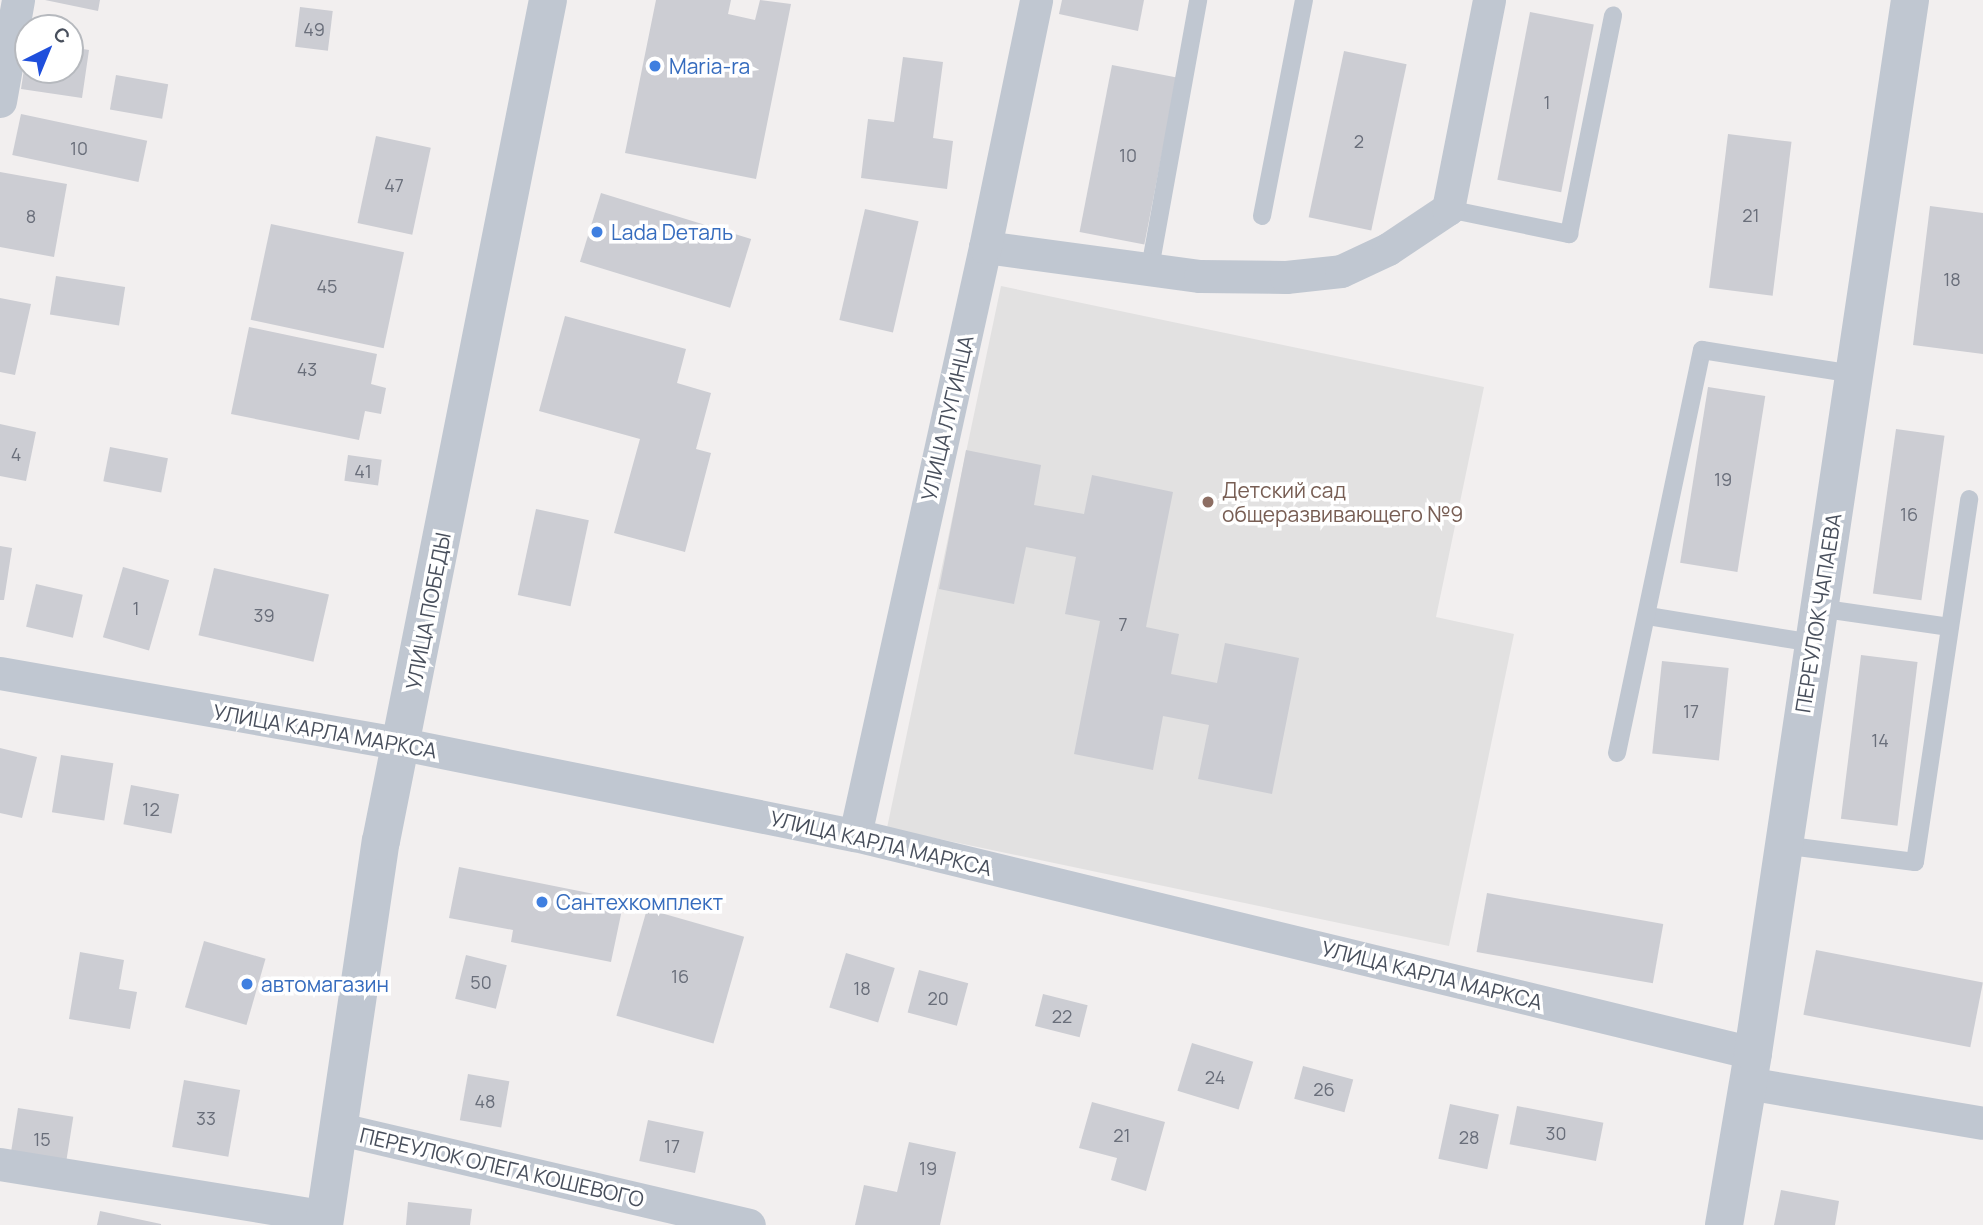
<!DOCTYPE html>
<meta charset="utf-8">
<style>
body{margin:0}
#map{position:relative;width:1983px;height:1225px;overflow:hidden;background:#f2efef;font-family:Manrope,sans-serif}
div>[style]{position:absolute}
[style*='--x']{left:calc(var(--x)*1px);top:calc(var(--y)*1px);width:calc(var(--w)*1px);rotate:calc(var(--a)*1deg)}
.education>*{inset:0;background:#e2e1e1}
.building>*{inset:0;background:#cccdd3;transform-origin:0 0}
.service>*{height:18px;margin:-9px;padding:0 9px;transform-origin:9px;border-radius:9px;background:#c0c7d1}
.minor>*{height:33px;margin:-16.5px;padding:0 16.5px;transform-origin:16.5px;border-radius:16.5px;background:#c0c7d1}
.tertiary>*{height:38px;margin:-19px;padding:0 19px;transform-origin:19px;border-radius:19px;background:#c0c7d1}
.dots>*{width:19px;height:19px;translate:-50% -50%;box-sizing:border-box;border:4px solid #fff;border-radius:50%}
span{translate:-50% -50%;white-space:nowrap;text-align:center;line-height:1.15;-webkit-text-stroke:7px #fff;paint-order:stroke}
.number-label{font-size:18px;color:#696e7a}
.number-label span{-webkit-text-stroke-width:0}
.shop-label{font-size:21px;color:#366cbe}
.left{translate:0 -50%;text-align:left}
.street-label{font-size:21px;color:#484f5c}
.education-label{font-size:21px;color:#785e54}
.north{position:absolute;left:14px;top:14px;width:70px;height:70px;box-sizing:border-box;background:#fff;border:2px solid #b6b9be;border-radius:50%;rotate:43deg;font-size:19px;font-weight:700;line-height:28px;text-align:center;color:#484f5c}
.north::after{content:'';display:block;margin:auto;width:24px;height:32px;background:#1f4fdc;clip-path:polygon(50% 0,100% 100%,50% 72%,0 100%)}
</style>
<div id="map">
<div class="education">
<i style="clip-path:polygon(1001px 286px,1484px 387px,1436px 617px,1514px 634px,1449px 946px,887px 828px)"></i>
</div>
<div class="building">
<i style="clip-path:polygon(45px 0,100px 0,98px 11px)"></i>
<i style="clip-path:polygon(656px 0,731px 0,728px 14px,755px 20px,760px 0,791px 4px,756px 179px,625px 153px)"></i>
<i style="clip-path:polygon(1062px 0,1144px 0,1138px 31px,1059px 14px)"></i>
<i style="left:300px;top:7px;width:33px;height:40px;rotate:7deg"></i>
<i style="left:1530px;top:12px;width:65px;height:171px;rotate:11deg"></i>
<i style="clip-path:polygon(70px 47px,89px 50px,82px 98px,21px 89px,26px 56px,28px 70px,70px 70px)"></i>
<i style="left:1344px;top:51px;width:64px;height:170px;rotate:12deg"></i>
<i style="clip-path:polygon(903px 57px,943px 62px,933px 138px,953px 141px,947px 189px,861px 178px,868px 119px,894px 122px)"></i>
<i style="left:1112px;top:65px;width:66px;height:170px;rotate:11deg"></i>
<i style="left:116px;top:75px;width:53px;height:35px;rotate:10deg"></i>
<i style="left:21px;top:114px;width:129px;height:42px;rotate:12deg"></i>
<i style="left:1728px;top:134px;width:64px;height:155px;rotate:7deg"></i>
<i style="left:376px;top:136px;width:56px;height:89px;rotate:12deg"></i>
<i style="clip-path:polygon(0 172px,67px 184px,54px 257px,0 247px)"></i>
<i style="left:601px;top:193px;width:157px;height:72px;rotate:17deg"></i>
<i style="clip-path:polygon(1930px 206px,1983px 213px,1983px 354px,1913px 345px)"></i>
<i style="left:865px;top:209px;width:55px;height:114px;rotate:13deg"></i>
<i style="left:271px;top:224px;width:136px;height:98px;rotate:12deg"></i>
<i style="left:56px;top:276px;width:70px;height:39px;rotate:9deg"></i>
<i style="clip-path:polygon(0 298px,31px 304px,15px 375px,0 372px)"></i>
<i style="clip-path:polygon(565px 316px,686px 349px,677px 383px,711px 393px,696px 449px,711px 453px,685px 552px,614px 533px,640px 439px,539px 411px)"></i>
<i style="clip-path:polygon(249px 327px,377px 354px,371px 384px,386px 388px,381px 414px,365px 411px,359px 440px,231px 414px)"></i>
<i style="left:1708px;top:387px;width:58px;height:178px;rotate:9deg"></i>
<i style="clip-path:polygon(0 424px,36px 432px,26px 481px,0 476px)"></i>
<i style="left:1896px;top:429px;width:49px;height:166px;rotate:8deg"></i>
<i style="left:110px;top:447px;width:59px;height:35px;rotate:11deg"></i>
<i style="clip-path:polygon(966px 450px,1041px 465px,1034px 505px,1084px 514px,1092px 475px,1173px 492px,1146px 627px,1179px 634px,1171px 674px,1217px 683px,1225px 643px,1299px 658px,1272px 794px,1198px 779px,1209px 725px,1163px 716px,1153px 770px,1074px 754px,1100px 621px,1065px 614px,1076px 557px,1026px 547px,1014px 604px,939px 589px)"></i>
<i style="left:348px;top:455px;width:34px;height:26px;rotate:8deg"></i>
<i style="left:536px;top:509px;width:54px;height:88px;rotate:12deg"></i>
<i style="clip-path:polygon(0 546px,12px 548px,4px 600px,0 600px)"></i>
<i style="left:123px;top:567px;width:48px;height:73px;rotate:16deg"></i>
<i style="left:214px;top:568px;width:118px;height:69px;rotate:13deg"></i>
<i style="left:36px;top:584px;width:48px;height:44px;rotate:13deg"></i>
<i style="left:1861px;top:655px;width:57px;height:165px;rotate:7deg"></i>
<i style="left:1662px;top:661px;width:67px;height:93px;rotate:6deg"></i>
<i style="clip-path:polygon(0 748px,37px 757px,22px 818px,0 813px)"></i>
<i style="left:61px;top:755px;width:53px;height:58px;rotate:9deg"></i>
<i style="left:131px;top:785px;width:49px;height:40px;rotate:11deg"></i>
<i style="clip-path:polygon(459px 867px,624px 900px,611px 962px,511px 942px,513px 930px,449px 918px)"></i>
<i style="left:1487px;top:893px;width:179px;height:60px;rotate:10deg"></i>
<i style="left:647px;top:909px;width:101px;height:111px;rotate:16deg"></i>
<i style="left:204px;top:941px;width:64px;height:69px;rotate:16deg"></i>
<i style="left:1816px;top:950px;width:170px;height:66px;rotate:11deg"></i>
<i style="clip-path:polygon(80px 952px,124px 960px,119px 989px,137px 992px,130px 1029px,69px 1019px)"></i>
<i style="left:846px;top:953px;width:51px;height:57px;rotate:17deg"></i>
<i style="left:466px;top:955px;width:42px;height:45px;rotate:14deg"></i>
<i style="left:919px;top:970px;width:51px;height:44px;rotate:15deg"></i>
<i style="left:1043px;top:994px;width:46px;height:33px;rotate:14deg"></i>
<i style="left:1192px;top:1043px;width:64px;height:50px;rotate:17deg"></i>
<i style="left:1303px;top:1066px;width:52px;height:34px;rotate:15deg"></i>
<i style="left:468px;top:1074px;width:42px;height:47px;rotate:10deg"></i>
<i style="left:184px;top:1080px;width:57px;height:68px;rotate:10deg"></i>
<i style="clip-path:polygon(1092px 1102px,1165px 1122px,1146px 1191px,1111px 1180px,1117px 1158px,1079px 1148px)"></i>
<i style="left:1450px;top:1104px;width:50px;height:56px;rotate:12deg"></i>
<i style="left:1517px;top:1106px;width:88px;height:39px;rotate:11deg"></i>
<i style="left:18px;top:1108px;width:56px;height:55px;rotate:9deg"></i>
<i style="left:648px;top:1120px;width:57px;height:42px;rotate:12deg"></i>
<i style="clip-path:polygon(909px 1142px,956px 1152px,940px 1225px,855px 1225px,864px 1185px,897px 1192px)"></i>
<i style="clip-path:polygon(1781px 1190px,1839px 1201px,1835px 1225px,1774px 1225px)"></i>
<i style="clip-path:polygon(408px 1202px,472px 1209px,470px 1225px,406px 1225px)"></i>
<i style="clip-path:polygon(100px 1211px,161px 1224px,161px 1225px,97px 1225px)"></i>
</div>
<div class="service">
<i style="--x:1448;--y:209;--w:124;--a:11.7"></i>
<i style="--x:1569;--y:234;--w:223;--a:-78.6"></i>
<i style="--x:1262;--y:216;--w:220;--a:-79"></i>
<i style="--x:1150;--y:268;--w:272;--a:-79.8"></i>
<i style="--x:1818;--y:608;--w:133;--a:8.2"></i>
<i style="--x:1648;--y:616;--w:167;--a:9.3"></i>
<i style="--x:1617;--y:753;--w:412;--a:-78.1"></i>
<i style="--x:1702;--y:350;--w:153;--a:9"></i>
<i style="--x:1782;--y:845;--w:134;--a:7.3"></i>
<i style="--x:1915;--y:862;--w:367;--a:-81.5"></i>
</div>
<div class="minor">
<i style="--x:0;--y:101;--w:103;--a:-79.9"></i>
<i style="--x:985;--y:247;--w:217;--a:7.7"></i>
<i style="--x:1200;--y:276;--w:86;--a:0.7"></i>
<i style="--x:1286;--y:277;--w:55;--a:-6.2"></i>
<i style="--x:1341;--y:271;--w:52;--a:-25.1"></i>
<i style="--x:1388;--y:249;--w:72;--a:-33.7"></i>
<i style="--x:1448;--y:209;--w:213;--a:-78.9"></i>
<i style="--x:0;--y:673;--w:408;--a:10"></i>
<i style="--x:402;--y:744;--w:462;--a:11.4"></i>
<i style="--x:855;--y:835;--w:924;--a:13.65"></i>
<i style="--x:855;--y:835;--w:602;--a:-77.53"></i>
<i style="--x:985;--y:247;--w:252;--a:-78.3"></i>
<i style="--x:1747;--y:1083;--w:239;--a:9.6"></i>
<i style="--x:336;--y:1128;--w:424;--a:13.2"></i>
<i style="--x:0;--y:1164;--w:330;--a:9.2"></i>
</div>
<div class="tertiary">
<i style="--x:324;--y:1225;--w:388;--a:-81.6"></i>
<i style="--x:381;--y:841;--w:857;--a:-78.77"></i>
<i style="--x:1724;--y:1225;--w:174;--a:-80.4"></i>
<i style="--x:1753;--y:1053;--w:1065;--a:-81.52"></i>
</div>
<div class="dots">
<i style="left:655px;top:66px;background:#3f7fe0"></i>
<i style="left:597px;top:232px;background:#3f7fe0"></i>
<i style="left:1208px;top:502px;background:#8d6e63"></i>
<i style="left:542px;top:902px;background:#3f7fe0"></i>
<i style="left:247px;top:984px;background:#3f7fe0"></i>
</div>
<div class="number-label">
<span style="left:314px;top:29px">49</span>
<span style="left:1547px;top:102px">1</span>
<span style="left:1359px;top:141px">2</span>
<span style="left:79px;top:148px">10</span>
<span style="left:1128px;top:155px">10</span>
<span style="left:394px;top:185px">47</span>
<span style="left:1751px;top:215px">21</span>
<span style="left:31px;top:216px">8</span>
<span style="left:1952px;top:279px">18</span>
<span style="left:327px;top:286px">45</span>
<span style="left:307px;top:369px">43</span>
<span style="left:16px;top:454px">4</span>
<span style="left:363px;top:471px">41</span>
<span style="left:1723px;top:479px">19</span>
<span style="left:1909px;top:514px">16</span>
<span style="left:136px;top:608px">1</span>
<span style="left:264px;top:615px">39</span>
<span style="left:1123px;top:624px">7</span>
<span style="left:1691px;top:711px">17</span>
<span style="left:1880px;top:740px">14</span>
<span style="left:151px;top:809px">12</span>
<span style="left:680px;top:976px">16</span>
<span style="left:481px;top:982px">50</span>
<span style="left:862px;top:988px">18</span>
<span style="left:938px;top:998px">20</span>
<span style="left:1062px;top:1016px">22</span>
<span style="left:1215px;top:1077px">24</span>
<span style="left:1324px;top:1089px">26</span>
<span style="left:485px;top:1101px">48</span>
<span style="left:206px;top:1118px">33</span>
<span style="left:1556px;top:1133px">30</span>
<span style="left:1122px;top:1135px">21</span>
<span style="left:1469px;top:1137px">28</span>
<span style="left:42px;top:1139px">15</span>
<span style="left:672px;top:1146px">17</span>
<span style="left:928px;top:1168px">19</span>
</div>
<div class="shop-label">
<span class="left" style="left:669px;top:66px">Maria-ra</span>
<span class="left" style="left:611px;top:232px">Lada Dеталь</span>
<span class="left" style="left:556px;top:902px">Сантехкомплект</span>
<span class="left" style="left:261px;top:984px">автомагазин</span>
</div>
<div class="street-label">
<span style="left:947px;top:418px;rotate:-77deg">УЛИЦА ЛУГИНЦА</span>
<span style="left:428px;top:611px;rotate:-79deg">УЛИЦА ПОБЕДЫ</span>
<span style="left:1818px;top:613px;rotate:-81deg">ПЕРЕУЛОК ЧАПАЕВА</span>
<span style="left:325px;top:731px;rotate:10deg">УЛИЦА КАРЛА МАРКСА</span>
<span style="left:881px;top:843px;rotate:13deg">УЛИЦА КАРЛА МАРКСА</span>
<span style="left:1432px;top:975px;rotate:14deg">УЛИЦА КАРЛА МАРКСА</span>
<span style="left:502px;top:1167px;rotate:13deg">ПЕРЕУЛОК ОЛЕГА КОШЕВОГО</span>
</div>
<div class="education-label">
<span class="left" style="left:1222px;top:502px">Детский сад<br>общеразвивающего №9</span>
</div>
<div class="north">С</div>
</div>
